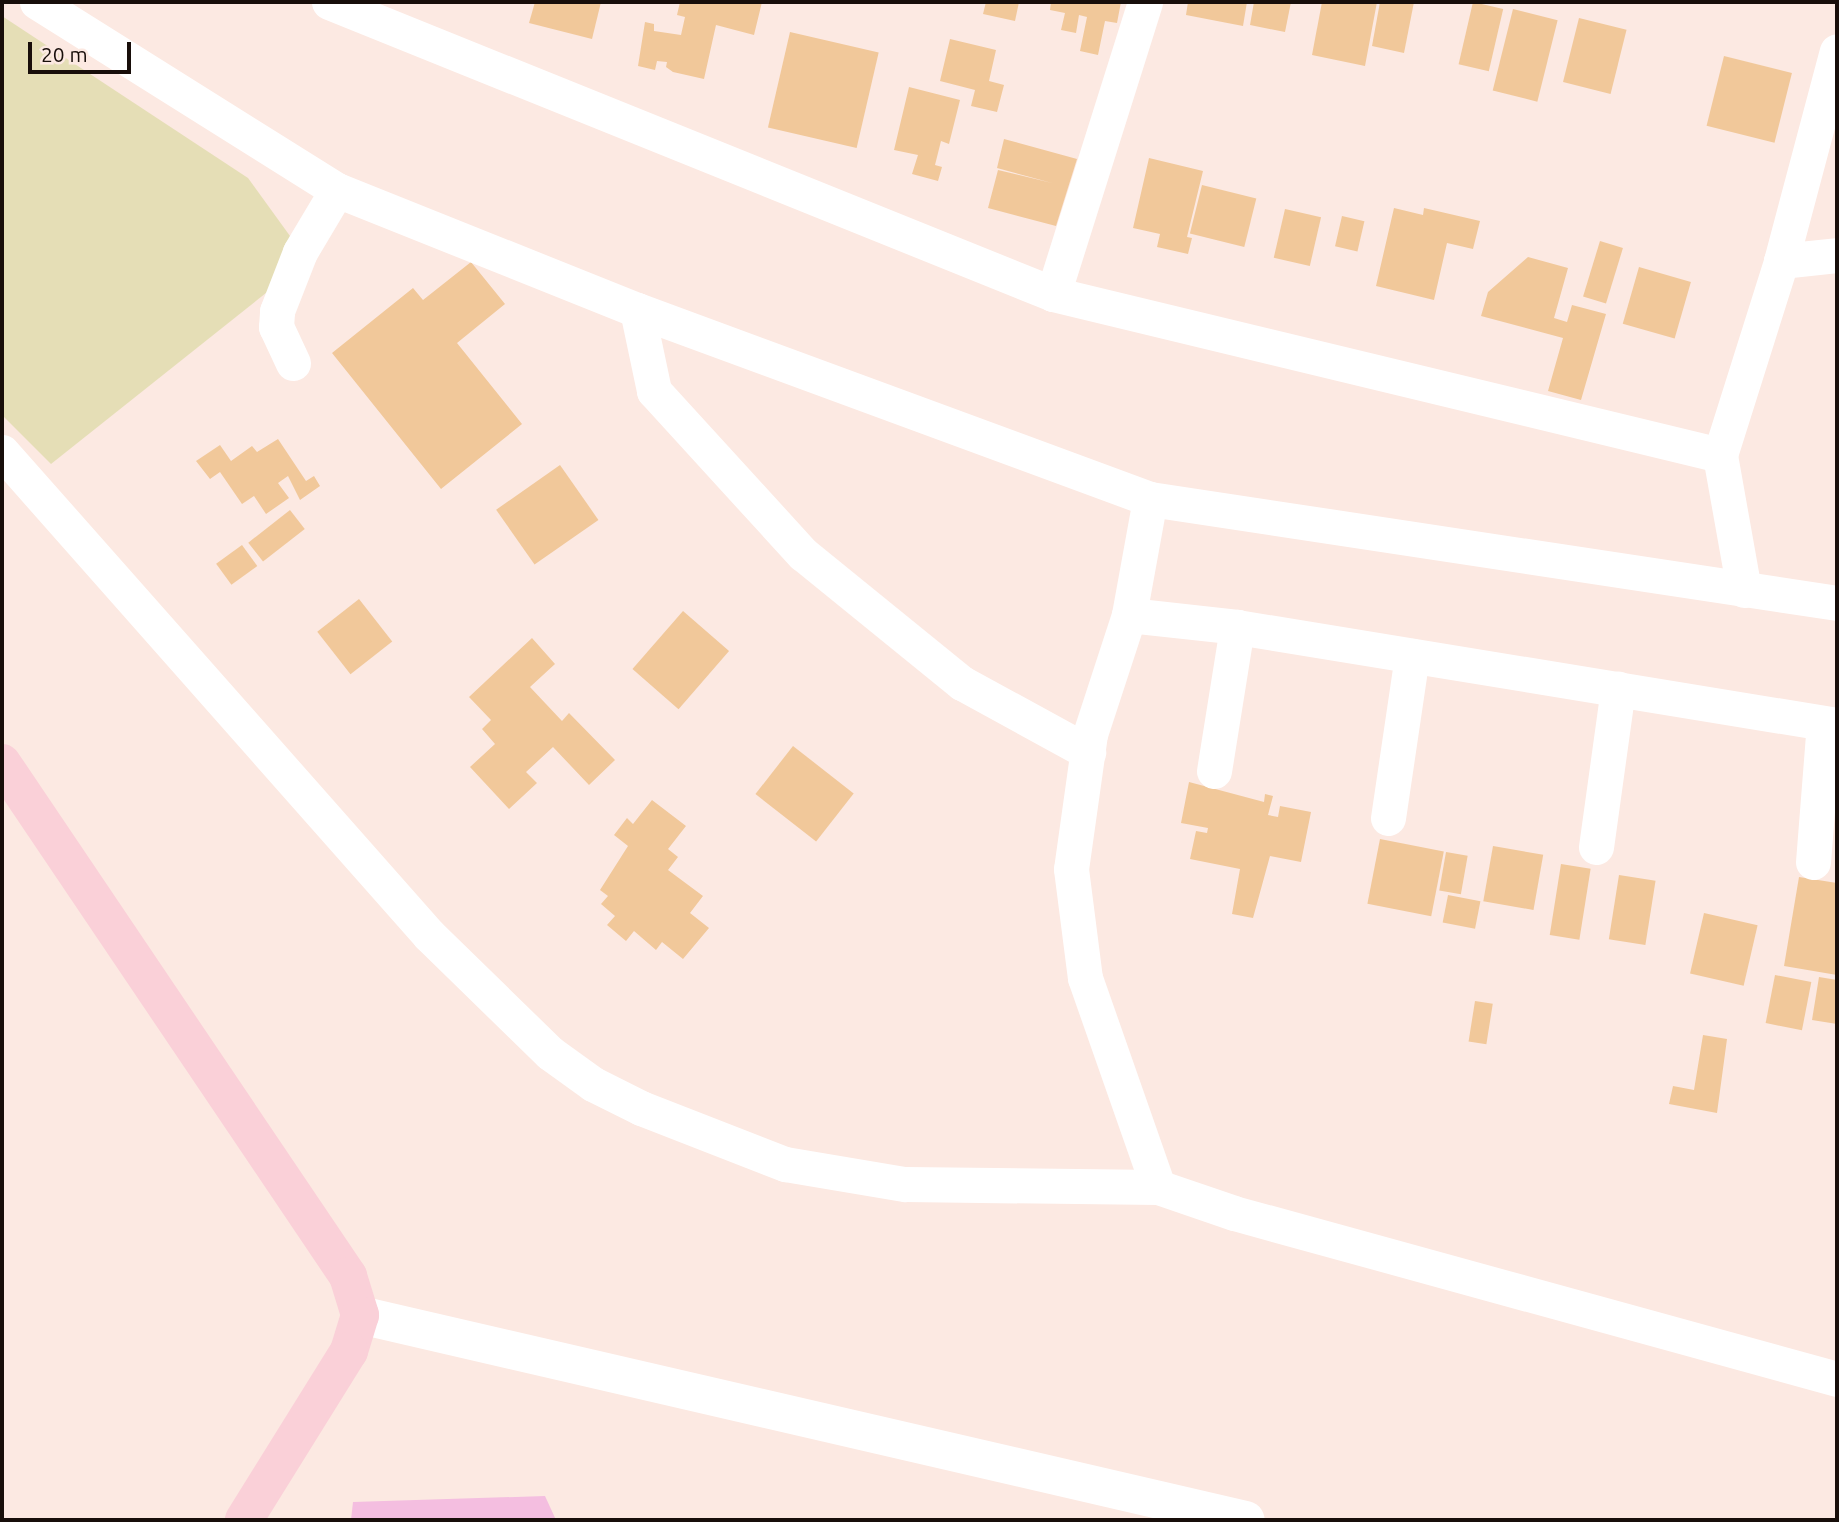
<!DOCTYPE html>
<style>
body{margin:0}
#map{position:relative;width:1839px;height:1522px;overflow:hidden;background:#fce9e2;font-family:Ubuntu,sans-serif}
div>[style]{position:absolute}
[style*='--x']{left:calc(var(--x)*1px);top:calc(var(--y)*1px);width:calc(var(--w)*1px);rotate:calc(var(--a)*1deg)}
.green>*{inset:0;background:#e5deb6}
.water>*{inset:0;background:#f4bee0}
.building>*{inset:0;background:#f1c89a;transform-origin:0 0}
.minor>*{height:35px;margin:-17.5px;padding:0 17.5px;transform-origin:17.5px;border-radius:17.5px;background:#fff}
.tertiary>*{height:38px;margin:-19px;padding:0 19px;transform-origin:19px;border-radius:19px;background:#fff}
.secondary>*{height:38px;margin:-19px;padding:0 19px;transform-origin:19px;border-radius:19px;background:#fad0d8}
span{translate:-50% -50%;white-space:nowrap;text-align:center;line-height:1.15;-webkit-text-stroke:5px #fce9e2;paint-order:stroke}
.frame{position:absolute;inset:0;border:4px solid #180e0a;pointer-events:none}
.scale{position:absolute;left:28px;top:42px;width:103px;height:32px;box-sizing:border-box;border:4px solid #180e0a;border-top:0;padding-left:9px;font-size:21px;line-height:24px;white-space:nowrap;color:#180e0a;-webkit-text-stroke:5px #fce9e2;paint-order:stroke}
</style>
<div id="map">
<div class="green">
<i style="clip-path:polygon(2px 16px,248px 178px,290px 236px,281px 281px,51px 464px,2px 415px)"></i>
</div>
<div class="water">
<i style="clip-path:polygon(545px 1496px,556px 1520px,351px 1520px,353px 1502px)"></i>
</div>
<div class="building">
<i style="clip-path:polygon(535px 2px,601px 2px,592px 39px,529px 23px)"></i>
<i style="clip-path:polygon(680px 2px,762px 2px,754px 35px,716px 25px,704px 79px,673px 72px,666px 67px,667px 62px,657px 61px,655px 70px,638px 66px,645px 22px,654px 24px,654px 31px,681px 35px,685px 17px,677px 15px)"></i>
<i style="clip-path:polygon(986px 2px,1019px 2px,1015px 21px,983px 14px)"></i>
<i style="clip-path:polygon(1051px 2px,1121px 2px,1117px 23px,1105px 21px,1098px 55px,1080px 51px,1087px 17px,1079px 15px,1076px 33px,1061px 30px,1065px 13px,1050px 10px)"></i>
<i style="clip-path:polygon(1188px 2px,1247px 2px,1243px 26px,1186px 15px)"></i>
<i style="clip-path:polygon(1254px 2px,1291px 2px,1285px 32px,1250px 25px)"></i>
<i style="clip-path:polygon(1322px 2px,1377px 2px,1365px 66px,1312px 55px)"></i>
<i style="clip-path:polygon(1380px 2px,1414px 2px,1404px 53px,1372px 46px)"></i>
<i style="left:1473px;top:2px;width:31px;height:64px;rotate:13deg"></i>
<i style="left:1513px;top:9px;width:46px;height:84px;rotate:14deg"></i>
<i style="left:1579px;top:18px;width:49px;height:66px;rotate:14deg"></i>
<i style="left:790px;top:32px;width:91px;height:98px;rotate:13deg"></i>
<i style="clip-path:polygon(950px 39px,996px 50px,989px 81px,1004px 85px,997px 112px,971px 106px,975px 90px,940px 81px)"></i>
<i style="left:1724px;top:56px;width:70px;height:72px;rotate:14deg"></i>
<i style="clip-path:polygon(909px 87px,960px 100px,949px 144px,941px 141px,935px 165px,942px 167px,938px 181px,912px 174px,918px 155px,894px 150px)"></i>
<i style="clip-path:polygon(1004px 139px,1077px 159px,1056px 226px,988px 208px,998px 170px,1052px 183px,997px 168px)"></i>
<i style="clip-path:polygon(1149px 158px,1203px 171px,1187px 237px,1192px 238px,1188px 254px,1157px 247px,1160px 234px,1133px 228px)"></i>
<i style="left:1202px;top:185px;width:56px;height:50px;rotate:14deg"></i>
<i style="clip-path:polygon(1394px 208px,1423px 215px,1424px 208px,1480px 221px,1473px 249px,1447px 243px,1434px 300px,1376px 286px)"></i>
<i style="left:1285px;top:209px;width:37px;height:50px;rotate:13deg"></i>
<i style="left:1342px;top:216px;width:23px;height:31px;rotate:13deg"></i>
<i style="left:1600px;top:241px;width:24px;height:58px;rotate:17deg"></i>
<i style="clip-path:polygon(1528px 257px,1568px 268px,1554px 318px,1567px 322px,1572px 305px,1606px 314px,1581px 400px,1548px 391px,1563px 338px,1481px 316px,1488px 292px)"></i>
<i style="clip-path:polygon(471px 262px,505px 304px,457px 343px,522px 424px,441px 489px,332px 353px,413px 288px,423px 300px)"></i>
<i style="left:1639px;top:267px;width:54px;height:59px;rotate:16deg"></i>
<i style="clip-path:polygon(278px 439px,306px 481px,314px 476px,320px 486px,300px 500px,288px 476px,278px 483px,289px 498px,266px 514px,254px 496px,242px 504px,220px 472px,210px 479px,196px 461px,220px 445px,231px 461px,252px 446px,257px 452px)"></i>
<i style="left:560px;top:465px;width:67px;height:78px;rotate:55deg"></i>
<i style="left:290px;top:510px;width:24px;height:53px;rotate:52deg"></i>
<i style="left:242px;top:545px;width:26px;height:32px;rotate:54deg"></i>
<i style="left:359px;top:599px;width:54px;height:53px;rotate:52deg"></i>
<i style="left:683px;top:611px;width:61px;height:77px;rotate:41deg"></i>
<i style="clip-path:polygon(532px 638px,555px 664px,530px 687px,562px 721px,569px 713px,615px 760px,589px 785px,553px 747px,526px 772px,537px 783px,509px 809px,470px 767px,495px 744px,482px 729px,491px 720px,469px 697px)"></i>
<i style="left:793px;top:746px;width:77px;height:61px;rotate:38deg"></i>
<i style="clip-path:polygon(1189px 782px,1264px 802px,1265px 794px,1273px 796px,1268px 815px,1278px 817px,1280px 806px,1311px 812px,1301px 862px,1270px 856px,1253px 918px,1232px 914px,1240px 869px,1190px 859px,1196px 831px,1207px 833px,1208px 828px,1181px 823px)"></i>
<i style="clip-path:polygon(652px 800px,686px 826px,668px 849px,678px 857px,668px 870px,703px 896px,690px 913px,709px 928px,683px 959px,662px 942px,656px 950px,634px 931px,626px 941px,607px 925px,615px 916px,601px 904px,608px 896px,600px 890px,628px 846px,614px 835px,627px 818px,633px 824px)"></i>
<i style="left:1380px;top:839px;width:65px;height:66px;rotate:11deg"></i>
<i style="left:1493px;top:846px;width:51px;height:56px;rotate:10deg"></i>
<i style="left:1446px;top:852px;width:22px;height:39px;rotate:10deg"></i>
<i style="left:1561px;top:864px;width:30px;height:72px;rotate:9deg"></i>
<i style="left:1619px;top:875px;width:37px;height:65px;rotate:9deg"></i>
<i style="clip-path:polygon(1799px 877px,1837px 883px,1837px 975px,1784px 966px)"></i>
<i style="left:1448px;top:895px;width:33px;height:28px;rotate:11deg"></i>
<i style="left:1704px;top:913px;width:55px;height:62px;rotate:13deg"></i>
<i style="left:1775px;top:975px;width:37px;height:49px;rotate:11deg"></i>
<i style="clip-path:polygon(1819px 977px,1837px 980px,1837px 1024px,1812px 1020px)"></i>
<i style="left:1475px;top:1001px;width:18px;height:41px;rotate:9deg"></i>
<i style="clip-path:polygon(1703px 1035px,1727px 1039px,1717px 1113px,1669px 1104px,1673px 1086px,1694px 1090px)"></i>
</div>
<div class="minor">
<i style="--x:37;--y:2;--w:354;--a:32.1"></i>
<i style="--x:337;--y:190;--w:323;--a:21.8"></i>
<i style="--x:637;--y:310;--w:547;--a:20.22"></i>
<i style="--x:1150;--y:499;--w:695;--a:8.61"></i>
<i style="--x:329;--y:2;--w:781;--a:21.96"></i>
<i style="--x:1053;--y:294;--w:686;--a:13.57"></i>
<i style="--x:1781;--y:261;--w:56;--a:-6.1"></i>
<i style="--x:1053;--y:294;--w:306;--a:-72.5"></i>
<i style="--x:637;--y:310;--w:83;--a:78.1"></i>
<i style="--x:654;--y:391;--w:221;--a:47.6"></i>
<i style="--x:803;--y:554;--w:205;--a:39.1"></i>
<i style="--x:962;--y:683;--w:144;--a:28.7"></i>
<i style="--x:293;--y:363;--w:40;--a:-115"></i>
<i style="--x:276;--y:327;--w:16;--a:-86"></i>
<i style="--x:277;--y:311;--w:63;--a:-68.7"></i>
<i style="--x:300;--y:252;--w:72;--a:-59.2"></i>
<i style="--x:2;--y:452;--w:645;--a:48.52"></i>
<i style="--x:429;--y:935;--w:169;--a:44.3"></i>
<i style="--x:550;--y:1053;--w:53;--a:35.8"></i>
<i style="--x:593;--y:1084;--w:54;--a:26.6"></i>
<i style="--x:641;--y:1108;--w:155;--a:21.3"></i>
<i style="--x:785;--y:1164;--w:122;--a:9.5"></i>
<i style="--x:905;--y:1184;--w:253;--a:0.7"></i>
<i style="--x:1158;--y:1187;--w:80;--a:18.9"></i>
<i style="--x:1234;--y:1213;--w:625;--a:15.39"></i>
<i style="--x:1150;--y:499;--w:118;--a:100.3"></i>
<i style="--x:1129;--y:615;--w:125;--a:108.1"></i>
<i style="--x:1090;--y:734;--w:136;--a:98"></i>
<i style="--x:1071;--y:869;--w:110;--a:82.7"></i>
<i style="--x:1085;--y:978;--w:221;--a:70.7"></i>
<i style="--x:1744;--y:590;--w:137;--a:-100.1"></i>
<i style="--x:1720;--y:455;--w:203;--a:-72.5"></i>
<i style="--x:1781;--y:261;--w:217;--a:-75.1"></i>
<i style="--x:1129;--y:615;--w:109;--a:6.3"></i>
<i style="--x:1237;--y:627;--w:608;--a:9.28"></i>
<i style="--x:1214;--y:771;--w:146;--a:-80.9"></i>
<i style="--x:1388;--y:818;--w:164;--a:-81.6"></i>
<i style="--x:1596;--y:847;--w:160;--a:-82.1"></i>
<i style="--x:1813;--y:862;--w:139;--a:-85.5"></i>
</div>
<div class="tertiary">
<i style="--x:360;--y:1315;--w:909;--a:13.03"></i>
</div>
<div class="secondary">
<i style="--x:2;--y:763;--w:619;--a:56"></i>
<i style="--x:348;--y:1276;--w:41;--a:72.9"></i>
<i style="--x:360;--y:1315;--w:38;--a:107"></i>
<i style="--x:349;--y:1351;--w:199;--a:121.9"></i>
</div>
<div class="frame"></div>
<div class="scale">20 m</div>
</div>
